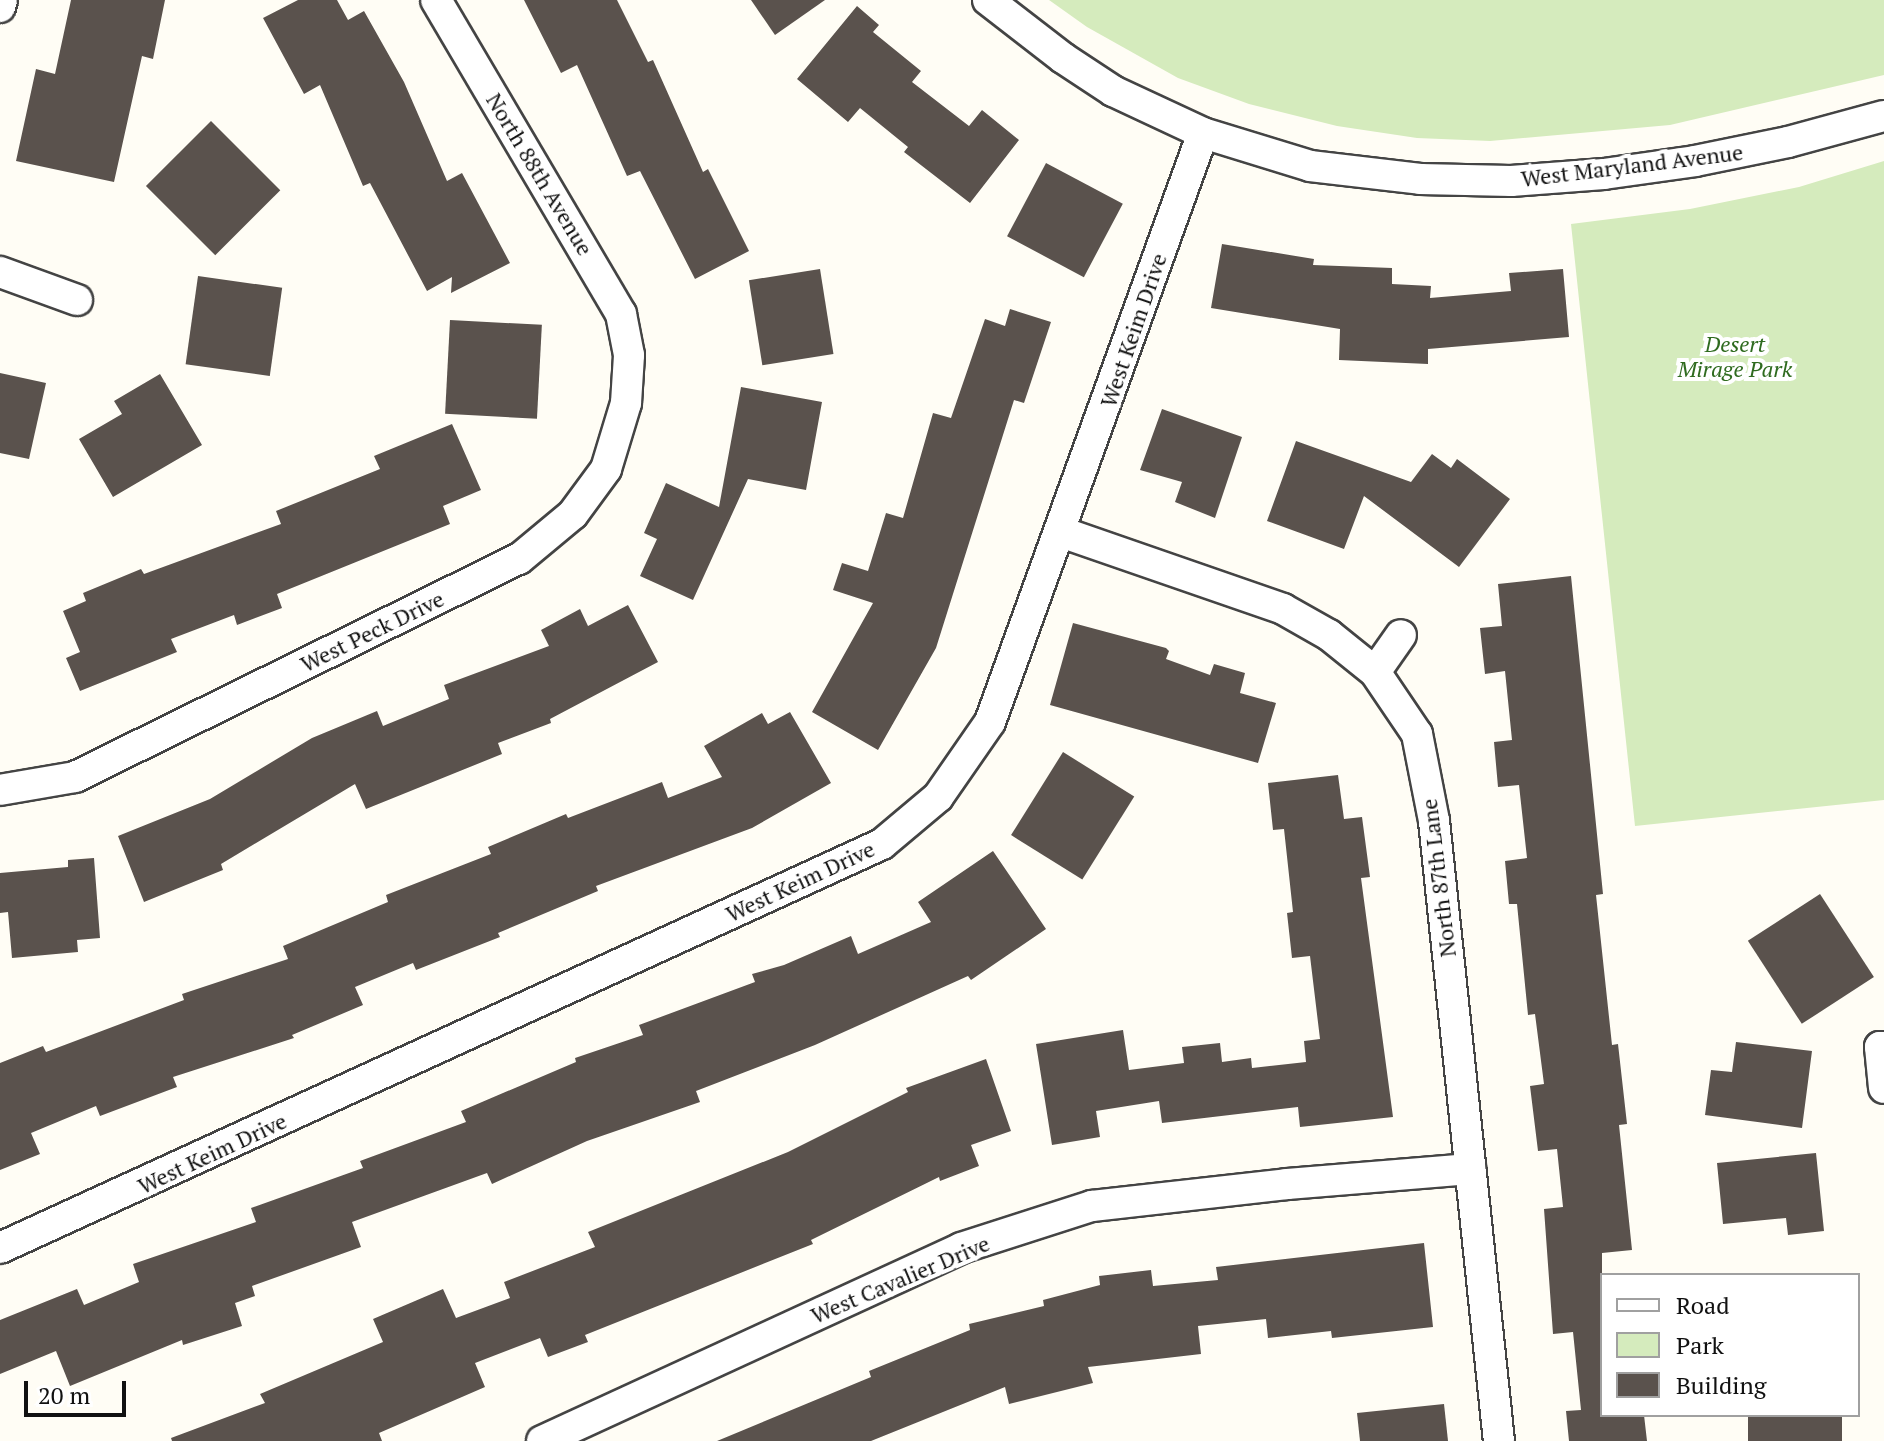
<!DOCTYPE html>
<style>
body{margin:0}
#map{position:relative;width:1884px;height:1441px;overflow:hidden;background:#fffdf5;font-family:"PT Serif",serif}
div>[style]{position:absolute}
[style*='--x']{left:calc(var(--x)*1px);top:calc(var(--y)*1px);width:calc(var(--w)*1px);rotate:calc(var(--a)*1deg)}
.green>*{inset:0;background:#d5ebbd}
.building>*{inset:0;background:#5a524d;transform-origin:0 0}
.roads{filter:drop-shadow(2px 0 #444) drop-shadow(-2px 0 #444) drop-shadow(0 2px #444) drop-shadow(0 -2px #444)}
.minor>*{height:30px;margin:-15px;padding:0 15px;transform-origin:15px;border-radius:15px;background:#fff}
span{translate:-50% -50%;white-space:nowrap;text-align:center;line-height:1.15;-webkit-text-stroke:8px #fff;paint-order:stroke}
.street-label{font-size:22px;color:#111}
.park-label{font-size:22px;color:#2f6b1f;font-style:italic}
.legend{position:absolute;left:1600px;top:1273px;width:260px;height:144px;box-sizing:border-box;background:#fff;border:2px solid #a0a0a0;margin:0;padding:10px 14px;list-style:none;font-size:24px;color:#111}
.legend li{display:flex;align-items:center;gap:16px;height:40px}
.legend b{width:40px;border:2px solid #a0a0a0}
.scale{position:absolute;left:24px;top:1381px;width:102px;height:36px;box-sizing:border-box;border:4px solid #111;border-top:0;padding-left:10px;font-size:24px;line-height:28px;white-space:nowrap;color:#111;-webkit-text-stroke:6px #fff;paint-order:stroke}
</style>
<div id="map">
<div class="green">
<i style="clip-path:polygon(1049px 0,1884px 0,1884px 75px,1670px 125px,1490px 141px,1417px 138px,1337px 126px,1249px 104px,1178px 78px,1087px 27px)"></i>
<i style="clip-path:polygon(1884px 161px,1884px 800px,1635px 826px,1571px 224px,1690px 209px,1799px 187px)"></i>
</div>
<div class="building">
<i style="clip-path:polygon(71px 0,165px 0,153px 59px,142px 56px,114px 182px,16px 161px,36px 69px,55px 74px)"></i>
<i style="clip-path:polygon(298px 0,337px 0,348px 20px,364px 11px,404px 82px,447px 181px,462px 173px,510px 263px,451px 293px,452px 277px,427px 291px,370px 183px,363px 186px,320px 85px,304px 94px,263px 18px)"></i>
<i style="clip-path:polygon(524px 0,617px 0,648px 62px,653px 60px,703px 172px,708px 169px,749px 251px,695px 279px,640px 171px,627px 176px,577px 65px,561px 73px)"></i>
<i style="clip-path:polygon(751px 0,825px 0,775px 35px)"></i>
<i style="clip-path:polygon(857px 6px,879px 25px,873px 32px,921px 71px,912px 82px,969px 126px,982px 110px,1019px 140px,970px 203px,904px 152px,908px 147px,860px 108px,848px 122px,797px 79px)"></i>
<i style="left:211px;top:121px;width:98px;height:92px;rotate:45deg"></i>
<i style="left:1046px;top:163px;width:87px;height:83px;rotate:28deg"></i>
<i style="clip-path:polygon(1222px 244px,1314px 259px,1313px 265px,1392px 268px,1392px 284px,1431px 286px,1430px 298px,1511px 291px,1509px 273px,1563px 269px,1569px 337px,1428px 349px,1428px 364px,1339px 360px,1340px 329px,1211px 308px)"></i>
<i style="left:820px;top:269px;width:86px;height:72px;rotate:81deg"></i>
<i style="left:198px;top:276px;width:85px;height:89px;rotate:8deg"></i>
<i style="clip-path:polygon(1010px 309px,1051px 322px,1024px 403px,1014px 400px,936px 648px,878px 750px,812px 712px,873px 603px,833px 590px,842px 563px,868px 571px,886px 513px,903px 518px,933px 413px,951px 418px,985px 319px,1005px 326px)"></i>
<i style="left:450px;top:320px;width:92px;height:94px;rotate:3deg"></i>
<i style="clip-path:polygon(0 373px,46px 383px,29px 459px,0 453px)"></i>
<i style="clip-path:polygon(160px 374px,202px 445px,113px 497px,79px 439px,122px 414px,114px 401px)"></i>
<i style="clip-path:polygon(741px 387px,822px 402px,806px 490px,748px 479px,693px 600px,640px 576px,657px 539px,644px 533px,666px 483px,719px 507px)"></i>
<i style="clip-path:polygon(1162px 409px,1242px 437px,1215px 518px,1175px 502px,1182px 482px,1140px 470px)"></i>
<i style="clip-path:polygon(452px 424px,481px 490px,443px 506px,450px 524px,277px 594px,282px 608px,237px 625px,234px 615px,171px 639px,177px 652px,80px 691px,66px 658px,80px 652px,63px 611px,86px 601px,83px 593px,141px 569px,144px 574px,281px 524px,276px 511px,380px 469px,374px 456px)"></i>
<i style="clip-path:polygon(1296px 441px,1411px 482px,1432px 454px,1451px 468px,1457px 459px,1510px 499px,1459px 567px,1364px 496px,1344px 549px,1267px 521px)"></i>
<i style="clip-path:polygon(1571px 576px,1603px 894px,1596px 895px,1612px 1045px,1618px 1044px,1627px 1124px,1619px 1125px,1632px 1250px,1602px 1253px,1602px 1415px,1644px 1415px,1647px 1441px,1569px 1441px,1566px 1411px,1581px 1410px,1573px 1332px,1553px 1334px,1544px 1209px,1563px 1207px,1557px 1149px,1538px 1151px,1530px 1086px,1544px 1084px,1535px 1014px,1528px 1015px,1517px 904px,1509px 904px,1505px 861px,1527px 858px,1519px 785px,1498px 787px,1494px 742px,1512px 740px,1505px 671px,1485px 674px,1480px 628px,1502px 626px,1498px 584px)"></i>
<i style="clip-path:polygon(628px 605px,658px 662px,550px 719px,551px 723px,498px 743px,502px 754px,366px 809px,355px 784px,221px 864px,223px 870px,144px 902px,118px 836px,210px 799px,312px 738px,377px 711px,383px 726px,449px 699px,444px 685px,549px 646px,541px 630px,580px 609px,588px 626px)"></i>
<i style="clip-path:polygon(1073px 623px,1166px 648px,1169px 651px,1166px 659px,1210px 675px,1214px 664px,1245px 673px,1240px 693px,1276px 703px,1258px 763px,1050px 705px)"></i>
<i style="clip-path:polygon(790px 712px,831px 783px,752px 828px,596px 886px,598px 891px,498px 933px,500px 937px,416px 970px,413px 963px,355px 987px,363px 1005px,292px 1035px,294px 1038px,173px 1077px,177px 1087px,100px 1116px,96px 1106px,31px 1133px,40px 1154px,0 1170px,0 1063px,43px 1046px,46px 1052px,184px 1000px,182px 994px,288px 959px,283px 946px,388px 902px,386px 895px,491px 854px,488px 847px,566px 814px,568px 818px,662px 782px,668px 798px,722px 777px,704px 746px,762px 713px,768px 724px)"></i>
<i style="left:1063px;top:752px;width:84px;height:98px;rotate:32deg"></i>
<i style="clip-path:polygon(1338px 775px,1344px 819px,1362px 817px,1370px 877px,1361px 878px,1393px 1117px,1300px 1127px,1298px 1107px,1162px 1123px,1159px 1101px,1096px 1111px,1100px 1137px,1052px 1145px,1036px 1044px,1123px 1030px,1129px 1070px,1184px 1063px,1182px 1047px,1220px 1043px,1222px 1062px,1251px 1058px,1252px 1068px,1306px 1062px,1304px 1041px,1320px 1039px,1310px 956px,1292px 958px,1287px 913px,1293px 912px,1284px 829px,1273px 830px,1268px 783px)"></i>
<i style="clip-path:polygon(993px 851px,1046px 929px,971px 980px,968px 976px,815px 1045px,696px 1091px,700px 1102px,587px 1141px,492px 1184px,487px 1173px,352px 1222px,361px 1247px,252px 1286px,255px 1296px,235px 1303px,242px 1326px,183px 1345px,182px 1340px,70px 1386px,56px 1351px,0 1374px,0 1320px,77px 1289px,84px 1305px,139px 1282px,133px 1264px,256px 1222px,251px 1208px,363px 1168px,360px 1161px,466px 1122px,461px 1111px,576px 1062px,575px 1058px,643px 1035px,639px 1025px,755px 982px,752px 974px,784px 965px,851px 936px,858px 954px,931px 922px,918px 902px)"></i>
<i style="clip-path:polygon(94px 858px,100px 938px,77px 940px,78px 952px,12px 958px,8px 912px,0 913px,0 873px,68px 867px,68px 860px)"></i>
<i style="left:1820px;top:894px;width:99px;height:86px;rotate:57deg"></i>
<i style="clip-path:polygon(1736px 1042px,1812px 1051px,1802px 1128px,1705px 1115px,1711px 1070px,1732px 1072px)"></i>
<i style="clip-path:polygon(986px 1059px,1011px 1131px,971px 1145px,979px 1166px,940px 1181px,939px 1177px,811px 1240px,813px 1244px,585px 1335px,588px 1342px,548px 1357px,540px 1338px,475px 1363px,485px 1387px,379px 1433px,382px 1441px,172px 1441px,171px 1438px,265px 1403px,260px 1394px,383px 1342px,373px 1319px,443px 1289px,456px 1318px,510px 1298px,504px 1282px,595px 1247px,588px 1232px,788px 1152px,908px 1092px,906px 1088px)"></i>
<i style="clip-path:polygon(1816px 1153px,1824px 1231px,1788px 1235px,1786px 1218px,1723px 1224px,1717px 1163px)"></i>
<i style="clip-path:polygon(1424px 1243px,1433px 1327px,1332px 1338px,1331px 1331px,1268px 1338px,1266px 1319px,1198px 1326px,1201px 1354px,1088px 1367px,1093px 1383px,1009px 1404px,1005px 1387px,871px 1441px,717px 1441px,871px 1377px,869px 1371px,970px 1330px,969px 1324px,1044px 1306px,1043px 1300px,1100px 1285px,1099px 1276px,1151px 1270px,1153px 1286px,1218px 1280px,1216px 1267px)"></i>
<i style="clip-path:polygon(1444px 1404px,1448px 1441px,1360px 1441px,1357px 1413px)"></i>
<i style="left:1748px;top:1415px;width:94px;height:26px"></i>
</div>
<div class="roads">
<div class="minor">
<i style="--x:988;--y:0;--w:95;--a:37.7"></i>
<i style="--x:1063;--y:58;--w:60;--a:33.4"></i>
<i style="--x:1113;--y:91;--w:99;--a:25"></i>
<i style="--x:1203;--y:133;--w:112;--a:17.1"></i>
<i style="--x:1310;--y:166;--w:111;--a:6.7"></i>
<i style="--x:1420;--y:179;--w:91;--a:1.3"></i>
<i style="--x:1511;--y:181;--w:93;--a:-4.3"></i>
<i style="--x:1604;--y:174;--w:92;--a:-8.1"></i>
<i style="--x:1695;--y:161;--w:95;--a:-11.5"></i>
<i style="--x:1788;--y:142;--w:99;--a:-15.2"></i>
<i style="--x:0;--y:7;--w:7;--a:-74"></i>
<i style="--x:0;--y:272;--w:82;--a:20"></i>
<i style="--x:1061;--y:532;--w:235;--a:19.1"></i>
<i style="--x:1283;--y:609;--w:53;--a:29.5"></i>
<i style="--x:1329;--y:635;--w:59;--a:38.8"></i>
<i style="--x:1375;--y:672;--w:75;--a:55.9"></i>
<i style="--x:1417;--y:734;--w:89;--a:78.9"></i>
<i style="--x:1434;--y:821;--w:623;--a:84.02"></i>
<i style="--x:1375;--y:672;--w:45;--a:-54.9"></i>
<i style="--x:0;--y:790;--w:76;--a:-9.8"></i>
<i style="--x:75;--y:777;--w:495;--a:-26.2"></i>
<i style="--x:519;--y:559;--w:70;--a:-39.8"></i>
<i style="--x:573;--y:514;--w:56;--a:-53.7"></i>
<i style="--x:606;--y:469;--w:69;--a:-73.1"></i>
<i style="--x:626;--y:403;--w:48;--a:-86.4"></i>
<i style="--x:629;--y:355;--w:42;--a:-101"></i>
<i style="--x:621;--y:314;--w:364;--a:-120.5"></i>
<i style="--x:1884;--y:1047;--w:4;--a:180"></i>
<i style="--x:1880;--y:1047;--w:41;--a:84.4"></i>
<i style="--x:0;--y:1248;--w:970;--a:-24.61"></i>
<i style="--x:882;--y:844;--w:73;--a:-40"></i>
<i style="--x:938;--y:797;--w:91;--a:-55.3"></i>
<i style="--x:990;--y:722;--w:626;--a:-70.12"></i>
<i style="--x:542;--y:1441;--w:461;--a:-24.7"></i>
<i style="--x:961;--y:1248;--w:138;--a:-17.8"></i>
<i style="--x:1092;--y:1206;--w:196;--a:-6.4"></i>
<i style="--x:1287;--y:1184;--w:184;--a:-4.7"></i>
</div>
</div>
<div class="street-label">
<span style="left:1632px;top:165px;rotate:-7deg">West Maryland Avenue</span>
<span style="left:540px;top:174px;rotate:59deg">North 88th Avenue</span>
<span style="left:1133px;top:330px;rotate:-71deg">West Keim Drive</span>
<span style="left:372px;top:631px;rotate:-26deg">West Peck Drive</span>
<span style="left:1438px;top:878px;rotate:-97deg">North 87th Lane</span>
<span style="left:800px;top:881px;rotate:-25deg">West Keim Drive</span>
<span style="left:212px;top:1153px;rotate:-25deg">West Keim Drive</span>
<span style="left:900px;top:1279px;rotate:-23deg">West Cavalier Drive</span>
</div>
<div class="park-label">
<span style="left:1735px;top:356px">Desert<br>Mirage Park</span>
</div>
<ul class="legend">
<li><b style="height:10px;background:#fff"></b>Road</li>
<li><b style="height:22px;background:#d5ebbd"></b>Park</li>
<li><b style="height:22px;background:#5a524d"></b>Building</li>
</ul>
<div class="scale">20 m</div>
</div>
